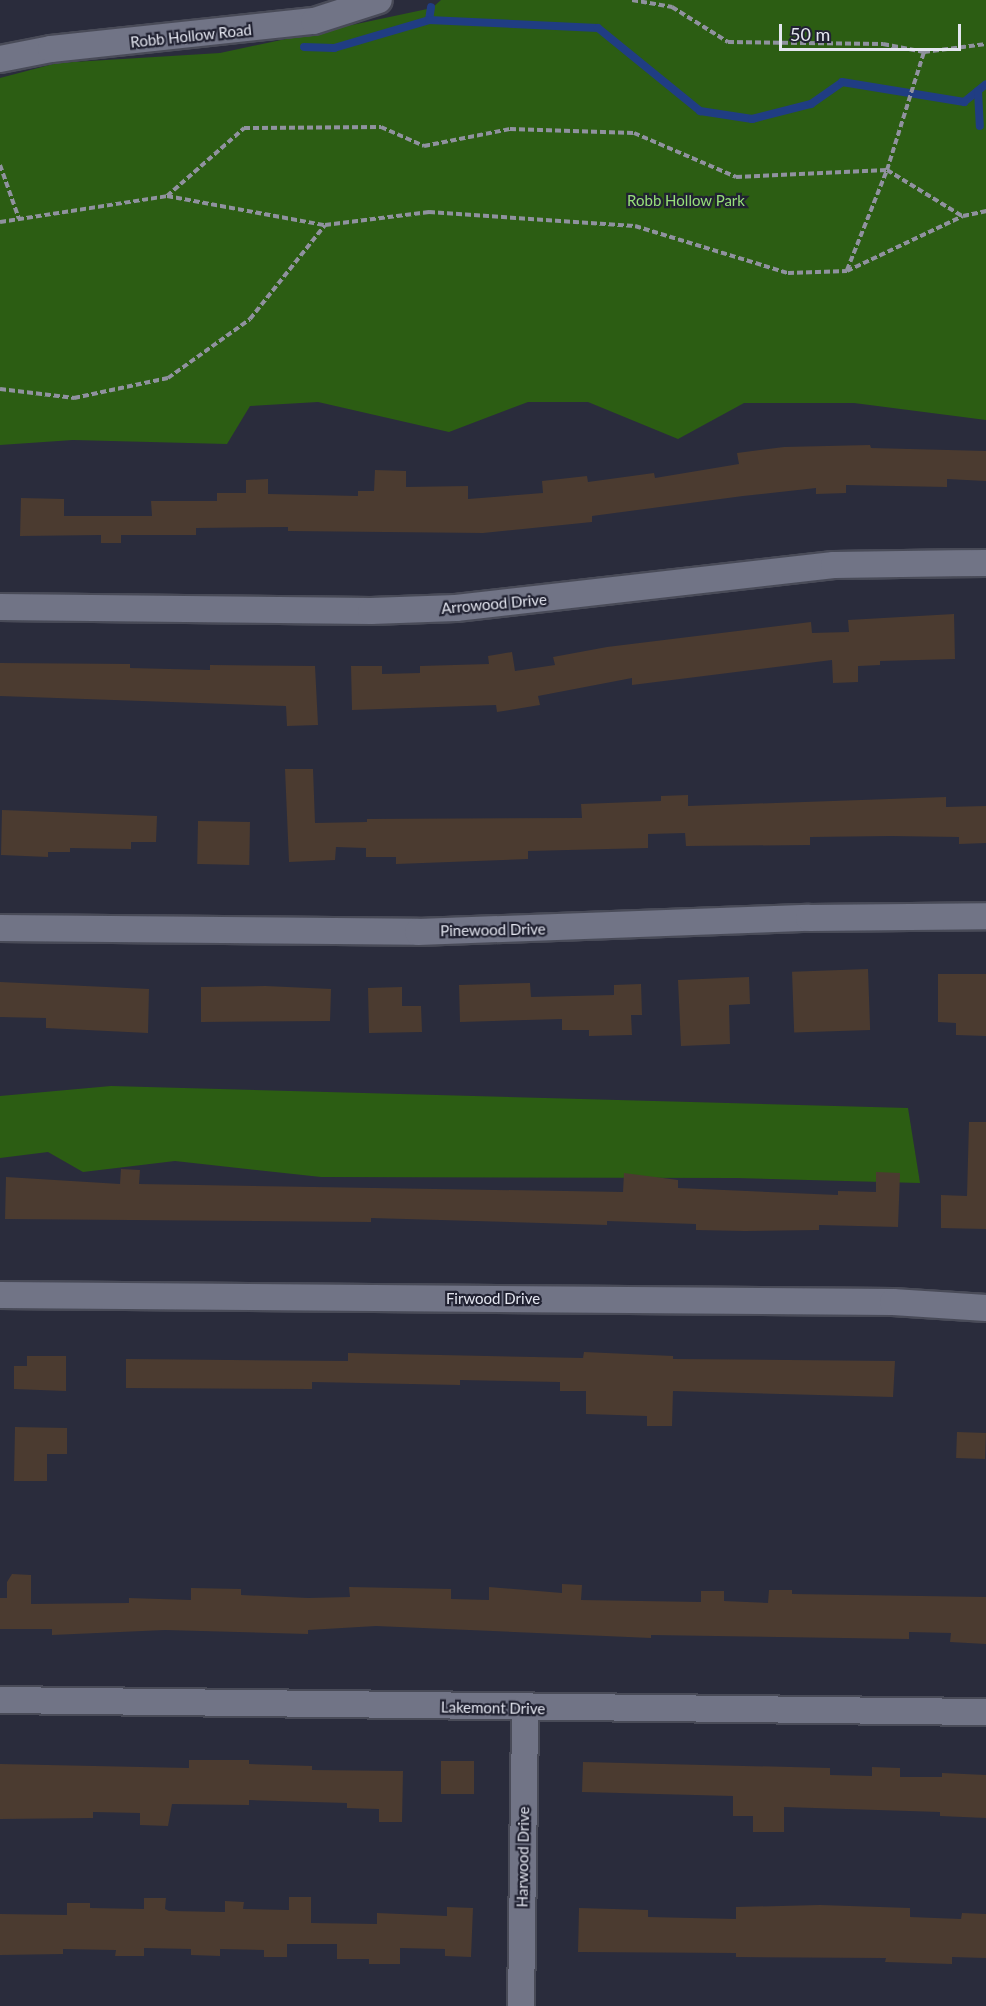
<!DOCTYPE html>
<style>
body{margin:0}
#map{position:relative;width:986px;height:2006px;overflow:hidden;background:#2a2c3c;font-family:Lato,sans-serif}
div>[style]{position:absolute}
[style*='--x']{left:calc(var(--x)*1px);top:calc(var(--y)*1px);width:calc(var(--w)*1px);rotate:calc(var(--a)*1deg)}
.green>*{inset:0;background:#2c5d13}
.stream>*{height:8px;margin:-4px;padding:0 4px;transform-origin:4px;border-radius:4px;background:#203d83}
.building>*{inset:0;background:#4b3b30;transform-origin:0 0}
.path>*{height:4px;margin-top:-2px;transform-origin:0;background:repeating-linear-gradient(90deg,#90929f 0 6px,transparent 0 9px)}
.roads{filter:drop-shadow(2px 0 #494b58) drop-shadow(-2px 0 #494b58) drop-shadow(0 2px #494b58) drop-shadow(0 -2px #494b58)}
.minor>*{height:26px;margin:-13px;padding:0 13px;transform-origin:13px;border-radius:13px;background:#717486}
span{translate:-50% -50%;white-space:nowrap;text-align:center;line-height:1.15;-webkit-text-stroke:4.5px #212232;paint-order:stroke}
.street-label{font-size:15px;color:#e4e6f0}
.park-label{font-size:15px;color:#97df7a}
.scale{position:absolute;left:779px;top:24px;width:182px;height:27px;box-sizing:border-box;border:3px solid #e4e6f0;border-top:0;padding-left:8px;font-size:18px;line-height:21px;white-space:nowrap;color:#e4e6f0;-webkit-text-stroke:4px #212232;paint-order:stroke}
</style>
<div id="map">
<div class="green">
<i style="clip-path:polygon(441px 0,986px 0,986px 420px,854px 403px,744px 403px,678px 439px,588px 402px,528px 402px,449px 432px,318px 402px,250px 406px,227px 444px,73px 440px,0 445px,0 78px,57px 63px,220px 53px,432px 8px)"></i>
<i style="clip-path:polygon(111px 1086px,908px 1108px,920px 1183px,737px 1178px,321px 1177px,175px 1161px,83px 1172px,48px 1152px,0 1158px,0 1096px)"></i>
</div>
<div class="stream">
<i style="--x:429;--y:20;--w:13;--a:-81"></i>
<i style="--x:304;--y:47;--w:30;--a:2"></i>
<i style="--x:334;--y:48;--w:99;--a:-16.4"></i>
<i style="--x:429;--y:20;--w:169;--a:2.7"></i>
<i style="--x:598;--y:28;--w:132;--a:39.1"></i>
<i style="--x:700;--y:111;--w:53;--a:8.7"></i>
<i style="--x:752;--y:119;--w:61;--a:-14.3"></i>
<i style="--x:811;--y:104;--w:38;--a:-35"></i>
<i style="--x:842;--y:82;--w:124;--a:9.3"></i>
<i style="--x:964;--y:102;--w:28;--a:-39"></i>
<i style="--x:978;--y:91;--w:35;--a:87"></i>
</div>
<div class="building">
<i style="clip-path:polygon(870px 445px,871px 448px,986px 451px,986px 481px,947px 479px,947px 487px,846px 485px,846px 493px,816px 494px,816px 488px,743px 496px,592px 516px,592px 522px,483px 533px,288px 531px,288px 527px,196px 528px,196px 535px,121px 535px,121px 543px,101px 543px,101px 535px,20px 536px,21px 498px,64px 499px,64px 516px,152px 516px,151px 501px,217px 501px,217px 493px,246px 493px,246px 480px,268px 479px,268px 494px,358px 496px,358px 491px,374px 491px,375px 470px,406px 471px,406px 487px,468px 486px,468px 499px,543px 493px,542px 481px,587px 476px,588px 482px,654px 473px,655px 478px,739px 464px,737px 453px,784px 447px)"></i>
<i style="clip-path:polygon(954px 614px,955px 659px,880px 661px,880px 665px,858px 666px,858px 682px,833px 683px,832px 660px,632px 685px,632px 678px,538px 696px,540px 705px,497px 712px,496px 705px,352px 710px,351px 666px,382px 666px,382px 674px,420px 673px,420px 666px,489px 664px,488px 656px,512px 652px,515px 671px,555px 665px,553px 657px,607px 647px,811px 622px,812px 633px,849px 632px,848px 620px)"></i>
<i style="clip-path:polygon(0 663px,130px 664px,130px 668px,210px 670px,210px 665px,315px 666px,318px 725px,287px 726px,286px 706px,0 696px)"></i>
<i style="clip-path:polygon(285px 769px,313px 769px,315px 823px,367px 822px,367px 819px,582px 818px,581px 804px,661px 801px,661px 796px,688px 795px,688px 806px,946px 797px,946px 807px,986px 806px,986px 843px,959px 844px,959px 837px,891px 836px,810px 837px,810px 845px,686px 846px,685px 833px,648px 834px,648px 848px,528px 851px,528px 859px,396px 864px,396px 857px,366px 857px,366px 848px,336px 847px,335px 860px,289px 862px)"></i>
<i style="clip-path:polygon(2px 810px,157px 816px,156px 842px,131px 842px,131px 849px,70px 848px,70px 852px,48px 852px,48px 857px,1px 855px)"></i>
<i style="left:198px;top:821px;width:52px;height:43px;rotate:1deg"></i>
<i style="left:868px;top:969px;width:61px;height:76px;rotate:88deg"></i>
<i style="clip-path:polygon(938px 974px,986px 974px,986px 1036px,956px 1035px,956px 1023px,938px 1022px)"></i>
<i style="clip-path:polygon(749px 977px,750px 1004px,729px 1005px,730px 1044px,681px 1046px,678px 980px)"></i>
<i style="clip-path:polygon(0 982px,149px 989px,148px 1033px,46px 1028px,46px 1018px,0 1017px)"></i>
<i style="clip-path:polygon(530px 983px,531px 997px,614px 995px,614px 985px,641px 984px,642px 1015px,631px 1015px,632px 1035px,589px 1036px,589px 1030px,562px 1030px,562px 1019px,460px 1022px,459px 985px)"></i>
<i style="clip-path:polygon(265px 986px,331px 989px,330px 1021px,201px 1022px,201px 987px)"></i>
<i style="clip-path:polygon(402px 987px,402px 1006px,421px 1006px,422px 1032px,369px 1033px,368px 988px)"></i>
<i style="clip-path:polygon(969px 1122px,986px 1122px,986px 1229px,941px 1228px,941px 1195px,967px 1196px)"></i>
<i style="clip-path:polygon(121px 1169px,140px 1170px,139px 1184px,623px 1192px,624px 1173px,678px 1180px,678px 1188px,838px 1195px,838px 1191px,876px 1192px,876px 1172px,900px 1173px,898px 1227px,819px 1225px,819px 1230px,745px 1231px,696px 1230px,696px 1224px,607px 1221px,607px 1225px,371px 1218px,371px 1222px,5px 1219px,6px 1177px,120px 1184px)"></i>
<i style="clip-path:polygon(584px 1352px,673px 1356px,673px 1359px,895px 1361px,893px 1397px,673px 1391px,672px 1426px,647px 1426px,647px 1416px,586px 1414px,586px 1391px,560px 1391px,560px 1382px,460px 1380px,460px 1385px,312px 1382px,312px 1389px,126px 1388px,126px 1359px,348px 1361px,348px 1353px,583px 1358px)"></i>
<i style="clip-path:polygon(27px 1356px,66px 1356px,66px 1391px,14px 1389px,14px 1366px,27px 1366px)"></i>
<i style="clip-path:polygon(15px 1427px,67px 1428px,67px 1454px,47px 1454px,47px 1481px,14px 1481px)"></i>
<i style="left:957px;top:1432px;width:29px;height:26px;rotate:2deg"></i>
<i style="clip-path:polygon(12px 1574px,31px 1575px,31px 1604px,129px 1603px,129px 1598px,191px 1600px,191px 1588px,241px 1589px,241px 1595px,308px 1598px,350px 1597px,349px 1587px,451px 1589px,451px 1599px,489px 1600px,489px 1587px,562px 1593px,562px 1584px,582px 1585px,581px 1600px,701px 1602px,701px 1591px,724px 1591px,724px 1601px,768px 1603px,769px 1590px,792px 1590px,792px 1594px,986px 1597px,986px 1644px,950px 1642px,951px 1633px,909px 1632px,909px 1639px,651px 1635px,651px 1638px,376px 1626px,308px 1630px,308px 1634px,165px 1630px,52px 1635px,52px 1629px,0 1629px,0 1598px,7px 1598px,7px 1582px)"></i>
<i style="clip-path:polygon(189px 1760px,249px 1760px,249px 1764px,312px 1766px,312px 1770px,403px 1771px,402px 1822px,379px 1822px,379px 1809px,347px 1808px,347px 1803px,249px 1800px,249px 1805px,172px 1804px,168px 1826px,140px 1825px,140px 1813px,93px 1812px,93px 1818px,0 1819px,0 1764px,189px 1768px)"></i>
<i style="left:441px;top:1761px;width:33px;height:33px"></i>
<i style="clip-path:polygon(583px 1762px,830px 1768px,830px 1775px,872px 1776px,872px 1767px,900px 1768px,900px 1777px,942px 1777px,942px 1773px,986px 1775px,986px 1818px,940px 1816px,940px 1812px,784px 1807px,784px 1832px,753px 1832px,753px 1816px,733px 1816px,733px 1796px,582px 1792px)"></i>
<i style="clip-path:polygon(289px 1897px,311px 1897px,311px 1923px,377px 1924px,377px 1913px,447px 1916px,447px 1907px,473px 1908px,471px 1957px,445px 1956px,445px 1949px,400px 1948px,400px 1964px,369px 1964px,369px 1959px,337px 1959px,337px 1944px,287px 1944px,287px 1957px,264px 1957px,264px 1950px,220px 1949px,220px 1956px,191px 1955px,191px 1949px,144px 1948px,144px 1956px,115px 1956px,116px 1950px,63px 1949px,63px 1954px,0 1955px,0 1914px,67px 1915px,67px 1903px,90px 1903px,90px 1908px,144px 1909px,144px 1898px,166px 1898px,165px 1909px,169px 1911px,225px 1912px,225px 1901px,244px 1902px,243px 1909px,289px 1910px)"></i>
<i style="clip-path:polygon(820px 1905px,910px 1908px,910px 1917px,961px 1919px,962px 1913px,986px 1914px,986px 1958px,952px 1957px,952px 1964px,885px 1962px,886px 1958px,736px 1957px,736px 1953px,578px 1952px,579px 1908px,648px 1910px,648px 1917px,736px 1919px,736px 1907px)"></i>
</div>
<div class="path">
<i style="--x:632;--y:0;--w:41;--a:9.9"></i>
<i style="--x:672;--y:7;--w:66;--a:32"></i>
<i style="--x:728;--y:42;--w:155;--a:0.7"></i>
<i style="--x:883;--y:44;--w:42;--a:11"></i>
<i style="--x:924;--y:52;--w:63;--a:-7.4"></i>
<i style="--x:0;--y:165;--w:57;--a:70.6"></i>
<i style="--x:167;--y:196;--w:103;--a:-41.4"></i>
<i style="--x:244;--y:128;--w:137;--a:-0.4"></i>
<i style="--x:381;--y:127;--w:47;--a:23.8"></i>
<i style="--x:424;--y:146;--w:88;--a:-11.2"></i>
<i style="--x:510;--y:129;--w:124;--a:1.8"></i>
<i style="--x:634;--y:133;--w:111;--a:23.3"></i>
<i style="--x:736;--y:177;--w:151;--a:-2.7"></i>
<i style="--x:887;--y:170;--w:88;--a:31.5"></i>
<i style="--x:0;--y:222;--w:169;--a:-8.8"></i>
<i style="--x:167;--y:196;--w:160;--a:10.5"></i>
<i style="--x:847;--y:270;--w:108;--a:-68.2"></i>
<i style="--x:887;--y:170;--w:124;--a:-72.6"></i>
<i style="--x:0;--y:389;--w:75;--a:6.9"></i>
<i style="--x:74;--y:398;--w:96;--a:-12"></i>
<i style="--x:168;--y:378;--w:101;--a:-35.7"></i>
<i style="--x:250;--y:319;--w:120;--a:-51.4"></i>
<i style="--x:325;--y:225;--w:105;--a:-7.1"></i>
<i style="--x:429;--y:212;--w:206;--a:3.9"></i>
<i style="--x:635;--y:226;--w:160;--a:17.1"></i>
<i style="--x:788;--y:273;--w:59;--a:-1.9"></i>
<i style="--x:847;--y:271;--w:128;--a:-25.4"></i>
<i style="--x:963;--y:216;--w:24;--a:-12"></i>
</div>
<div class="roads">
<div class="minor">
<i style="--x:0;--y:59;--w:52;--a:-11.1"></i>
<i style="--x:51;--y:49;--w:264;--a:-6.1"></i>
<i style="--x:314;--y:21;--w:68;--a:-17.9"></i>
<i style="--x:0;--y:607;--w:371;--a:0.6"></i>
<i style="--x:371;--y:611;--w:85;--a:-2"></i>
<i style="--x:456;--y:608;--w:380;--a:-6.5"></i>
<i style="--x:834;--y:565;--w:152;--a:-0.8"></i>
<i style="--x:0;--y:928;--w:418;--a:0.5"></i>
<i style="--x:418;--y:932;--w:391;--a:-2.1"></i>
<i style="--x:809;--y:918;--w:177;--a:-0.6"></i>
<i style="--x:0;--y:1295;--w:893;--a:0.45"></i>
<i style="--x:893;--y:1302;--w:93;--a:3.7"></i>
<i style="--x:0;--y:1700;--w:986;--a:0.7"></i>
<i style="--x:521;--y:2006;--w:298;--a:-89.2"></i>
</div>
</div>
<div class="street-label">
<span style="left:191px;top:36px;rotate:-6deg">Robb Hollow Road</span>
<span style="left:494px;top:604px;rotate:-5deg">Arrowood Drive</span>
<span style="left:493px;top:930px;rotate:-1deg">Pinewood Drive</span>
<span style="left:493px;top:1299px">Firwood Drive</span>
<span style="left:493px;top:1708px;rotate:1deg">Lakemont Drive</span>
<span style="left:523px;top:1857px;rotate:-89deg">Harwood Drive</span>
</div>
<div class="park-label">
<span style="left:686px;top:201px">Robb Hollow Park</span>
</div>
<div class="scale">50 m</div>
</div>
